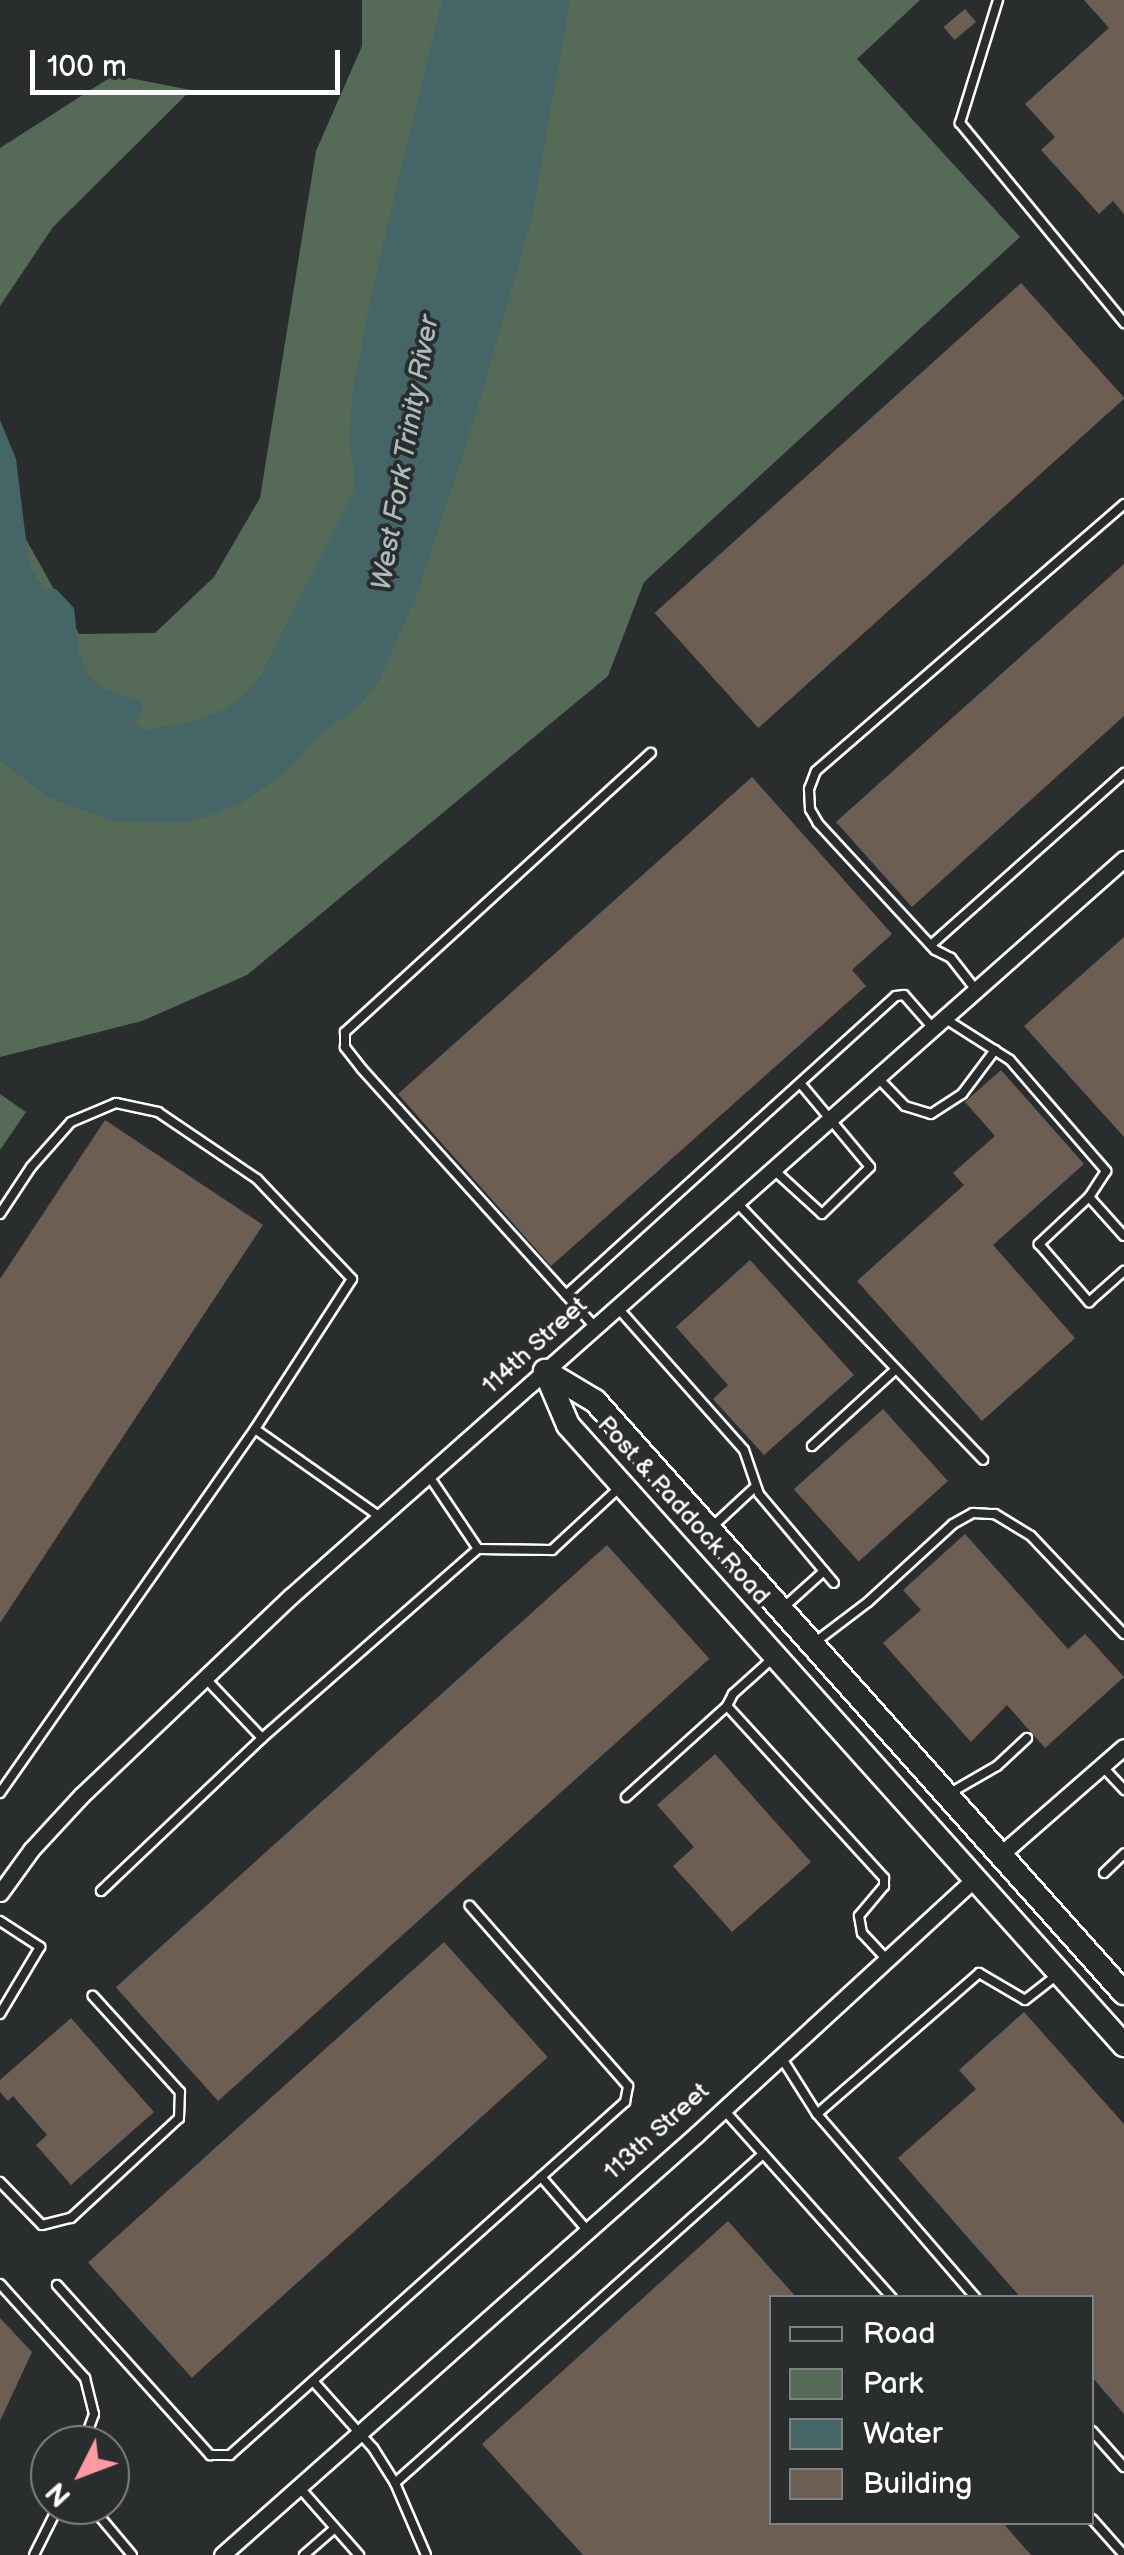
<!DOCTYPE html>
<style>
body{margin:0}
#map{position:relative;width:1124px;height:2555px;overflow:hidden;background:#2a2d2e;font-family:"Balsamiq Sans",sans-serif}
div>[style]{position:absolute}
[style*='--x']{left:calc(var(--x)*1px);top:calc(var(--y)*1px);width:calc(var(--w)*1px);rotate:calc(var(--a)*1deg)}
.green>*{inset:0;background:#556b57}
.water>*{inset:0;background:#466567}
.building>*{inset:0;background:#6d5e53;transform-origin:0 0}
.roads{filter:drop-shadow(2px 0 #fff) drop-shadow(-2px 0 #fff) drop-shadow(0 2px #fff) drop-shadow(0 -2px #fff)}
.lane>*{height:8px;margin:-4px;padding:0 4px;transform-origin:4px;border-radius:4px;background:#2a2d2e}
.street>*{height:15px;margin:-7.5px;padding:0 7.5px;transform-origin:7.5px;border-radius:7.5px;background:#2a2d2e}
.secondary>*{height:22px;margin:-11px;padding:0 11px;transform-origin:11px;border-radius:11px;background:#2a2d2e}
span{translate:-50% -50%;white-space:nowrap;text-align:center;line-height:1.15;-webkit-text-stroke:8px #2a2d2e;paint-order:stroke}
.street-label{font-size:25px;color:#fff}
.water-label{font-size:28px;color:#acbabb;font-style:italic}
.legend{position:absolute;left:769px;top:2295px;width:325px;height:230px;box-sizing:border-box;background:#2a2d2e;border:2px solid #7f8182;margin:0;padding:12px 18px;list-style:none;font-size:30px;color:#fff}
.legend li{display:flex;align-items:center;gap:20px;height:50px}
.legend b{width:50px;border:2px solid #7f8182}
.north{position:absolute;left:30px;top:2425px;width:100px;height:100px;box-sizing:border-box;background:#2a2d2e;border:2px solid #7f8182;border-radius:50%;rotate:228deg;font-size:28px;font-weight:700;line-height:40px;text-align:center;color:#fff}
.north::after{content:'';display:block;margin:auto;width:35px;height:45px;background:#ff9aa2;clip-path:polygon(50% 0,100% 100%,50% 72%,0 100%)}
.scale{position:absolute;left:30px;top:50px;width:310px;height:45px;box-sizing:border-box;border:5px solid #fff;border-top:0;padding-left:12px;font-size:30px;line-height:35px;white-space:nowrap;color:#fff;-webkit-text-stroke:8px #2a2d2e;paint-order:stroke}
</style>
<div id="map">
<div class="green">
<i style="clip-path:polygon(362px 0,920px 0,857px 59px,1020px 237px,644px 582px,608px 676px,247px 975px,142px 1021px,0 1057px,0 481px,9px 509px,79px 634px,155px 633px,214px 577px,260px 498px,316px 151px,362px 46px)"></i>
<i style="clip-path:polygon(114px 75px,191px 90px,53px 227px,0 306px,0 148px)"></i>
<i style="clip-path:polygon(0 1094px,26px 1112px,0 1150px)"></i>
</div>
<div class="water">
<i style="clip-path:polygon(442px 0,570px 0,532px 217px,479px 404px,418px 592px,379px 681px,358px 707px,326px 730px,282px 775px,245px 801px,212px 815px,181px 823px,112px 821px,48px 797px,0 761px,0 420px,16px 459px,29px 564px,43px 588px,56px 589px,74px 608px,79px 654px,88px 675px,98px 686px,140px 702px,144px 706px,135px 724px,145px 730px,195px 721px,225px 709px,245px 694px,259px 678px,355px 488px,350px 439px,352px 394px,374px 282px)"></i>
</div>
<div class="building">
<i style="clip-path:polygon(1084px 0,1124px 0,1124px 214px,1113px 201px,1099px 214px,1041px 150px,1055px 137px,1025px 104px,1109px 28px)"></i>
<i style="left:965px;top:9px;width:17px;height:28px;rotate:50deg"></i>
<i style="left:1021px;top:283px;width:155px;height:493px;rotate:48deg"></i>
<i style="clip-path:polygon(1124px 564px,1124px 716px,912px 907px,836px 822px)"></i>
<i style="clip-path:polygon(752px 777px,892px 934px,852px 970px,866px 986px,551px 1266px,398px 1094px)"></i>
<i style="clip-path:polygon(1124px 937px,1124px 1137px,1024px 1026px)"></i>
<i style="clip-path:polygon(1001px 1070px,1084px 1164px,993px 1245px,1075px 1338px,982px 1421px,857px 1281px,964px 1185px,953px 1173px,995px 1136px,965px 1102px)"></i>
<i style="clip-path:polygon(105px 1120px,263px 1225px,0 1623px,0 1279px)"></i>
<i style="clip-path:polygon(750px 1260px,854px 1375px,764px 1455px,713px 1399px,728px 1385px,676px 1327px)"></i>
<i style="left:883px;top:1409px;width:97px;height:120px;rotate:48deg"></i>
<i style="clip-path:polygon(965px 1534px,1068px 1649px,1085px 1634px,1124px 1677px,1045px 1748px,1007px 1705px,971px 1742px,883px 1643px,921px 1610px,903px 1590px)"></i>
<i style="left:607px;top:1545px;width:153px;height:661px;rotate:48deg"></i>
<i style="clip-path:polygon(715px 1754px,811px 1862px,732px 1932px,673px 1866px,694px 1847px,657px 1805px)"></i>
<i style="left:444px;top:1942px;width:155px;height:479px;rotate:48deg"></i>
<i style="clip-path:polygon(1024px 2012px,1124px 2124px,1124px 2414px,1092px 2377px,1092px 2298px,1021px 2298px,898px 2158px,976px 2089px,959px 2070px)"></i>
<i style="clip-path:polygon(71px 2018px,154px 2112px,71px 2185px,36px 2145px,47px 2135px,13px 2096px,8px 2101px,0 2092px,0 2080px)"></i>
<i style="clip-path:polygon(728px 2221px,797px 2298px,772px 2298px,772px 2522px,1002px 2522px,1031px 2555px,583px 2555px,482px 2444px)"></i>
<i style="clip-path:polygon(0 2318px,32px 2352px,0 2421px)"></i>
</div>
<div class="roads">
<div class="lane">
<i style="--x:998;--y:0;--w:129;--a:107.2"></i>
<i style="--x:960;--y:123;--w:259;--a:50.6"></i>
<i style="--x:931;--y:945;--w:259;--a:-41.7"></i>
<i style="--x:976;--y:990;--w:41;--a:-128"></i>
<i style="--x:951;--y:958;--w:18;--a:-153"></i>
<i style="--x:935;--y:950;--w:173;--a:-132.7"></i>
<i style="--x:818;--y:823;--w:16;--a:-120"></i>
<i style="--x:810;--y:809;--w:20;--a:-93"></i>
<i style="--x:809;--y:789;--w:19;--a:-69"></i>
<i style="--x:816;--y:771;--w:408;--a:-40.9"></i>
<i style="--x:944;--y:1018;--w:78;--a:32.5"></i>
<i style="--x:1010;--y:1060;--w:147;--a:49.1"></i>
<i style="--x:1106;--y:1171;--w:31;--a:123"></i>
<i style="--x:1089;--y:1197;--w:69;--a:136.8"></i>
<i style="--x:1039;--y:1244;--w:77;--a:49.2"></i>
<i style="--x:1089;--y:1302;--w:47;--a:-41.5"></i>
<i style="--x:877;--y:1077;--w:40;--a:46"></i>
<i style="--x:905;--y:1106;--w:27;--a:17"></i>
<i style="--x:931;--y:1114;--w:37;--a:-33"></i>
<i style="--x:962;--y:1094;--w:55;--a:-53.1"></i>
<i style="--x:774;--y:1170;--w:65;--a:42.5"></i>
<i style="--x:822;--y:1214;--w:67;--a:-44.4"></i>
<i style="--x:870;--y:1167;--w:109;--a:-129.8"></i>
<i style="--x:1089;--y:1197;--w:52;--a:48.1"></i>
<i style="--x:736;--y:1202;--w:357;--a:46.2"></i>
<i style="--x:0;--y:1214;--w:56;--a:-56.6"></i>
<i style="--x:31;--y:1167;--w:60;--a:-48.4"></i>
<i style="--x:71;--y:1122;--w:49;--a:-22.9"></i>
<i style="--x:116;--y:1103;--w:43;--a:12.1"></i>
<i style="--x:158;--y:1112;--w:120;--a:34.1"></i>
<i style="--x:257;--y:1179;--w:138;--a:46.5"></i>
<i style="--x:352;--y:1279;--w:179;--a:122.9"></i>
<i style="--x:566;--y:1295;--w:445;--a:-42.2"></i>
<i style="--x:896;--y:996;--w:8;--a:-7"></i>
<i style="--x:904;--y:995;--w:44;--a:48.7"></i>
<i style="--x:617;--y:1307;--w:191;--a:48.4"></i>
<i style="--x:744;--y:1450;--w:46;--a:71.2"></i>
<i style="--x:759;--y:1494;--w:116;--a:49.9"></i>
<i style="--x:595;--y:1327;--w:348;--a:-132.1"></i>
<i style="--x:362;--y:1069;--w:28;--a:-128"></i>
<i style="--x:345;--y:1047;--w:15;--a:-90"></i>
<i style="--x:345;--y:1032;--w:414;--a:-42.4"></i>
<i style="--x:812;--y:1446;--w:114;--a:-42.5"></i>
<i style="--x:712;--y:1527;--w:60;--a:-43"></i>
<i style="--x:478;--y:1549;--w:74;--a:0.8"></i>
<i style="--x:552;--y:1550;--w:91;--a:-42.8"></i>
<i style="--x:783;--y:1608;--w:55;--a:-42.1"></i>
<i style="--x:814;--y:1643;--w:68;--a:-37.2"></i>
<i style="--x:868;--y:1602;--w:115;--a:-42.5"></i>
<i style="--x:953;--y:1524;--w:23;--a:-29"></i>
<i style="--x:973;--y:1513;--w:22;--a:3"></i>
<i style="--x:995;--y:1514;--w:42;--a:31.4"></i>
<i style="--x:1031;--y:1536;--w:135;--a:46.5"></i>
<i style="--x:773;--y:1658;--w:54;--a:138"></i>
<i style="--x:733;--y:1694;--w:13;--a:117"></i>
<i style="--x:727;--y:1706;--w:233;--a:47.6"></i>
<i style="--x:884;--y:1878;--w:8;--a:90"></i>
<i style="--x:884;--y:1886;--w:39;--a:130"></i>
<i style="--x:859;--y:1916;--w:17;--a:80"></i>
<i style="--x:862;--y:1933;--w:35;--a:47"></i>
<i style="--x:262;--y:1738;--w:287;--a:-41.2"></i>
<i style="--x:478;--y:1549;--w:88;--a:-123.9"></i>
<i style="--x:1102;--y:1766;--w:33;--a:47"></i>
<i style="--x:0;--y:1793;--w:444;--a:-55"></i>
<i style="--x:255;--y:1429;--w:153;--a:35.1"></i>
<i style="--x:950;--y:1793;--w:54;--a:-29.9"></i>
<i style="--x:997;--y:1766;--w:41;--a:-43"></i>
<i style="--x:626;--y:1797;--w:136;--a:-42"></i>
<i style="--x:1104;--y:1873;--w:28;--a:-44"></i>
<i style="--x:101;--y:1891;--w:222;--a:-43.5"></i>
<i style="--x:262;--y:1738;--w:83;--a:-133.5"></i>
<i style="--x:0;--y:1921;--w:48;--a:33"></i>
<i style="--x:40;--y:1947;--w:78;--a:120.8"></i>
<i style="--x:781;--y:2057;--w:67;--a:57.7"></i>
<i style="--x:817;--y:2114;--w:215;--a:-41"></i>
<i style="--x:979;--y:1973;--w:53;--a:30.4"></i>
<i style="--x:1025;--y:2000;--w:41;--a:-38"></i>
<i style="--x:724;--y:2110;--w:252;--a:48.2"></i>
<i style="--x:817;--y:2114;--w:243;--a:49.2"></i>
<i style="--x:541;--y:2177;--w:70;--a:49"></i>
<i style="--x:0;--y:2182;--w:60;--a:45.7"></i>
<i style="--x:42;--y:2225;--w:30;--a:-14"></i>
<i style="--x:71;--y:2218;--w:147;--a:-42.8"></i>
<i style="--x:179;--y:2118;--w:26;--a:-88"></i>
<i style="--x:180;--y:2092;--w:130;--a:-132.2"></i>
<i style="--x:0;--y:2284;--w:127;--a:47.9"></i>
<i style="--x:85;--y:2378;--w:37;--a:76"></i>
<i style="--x:94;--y:2414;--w:33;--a:110"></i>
<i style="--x:57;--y:2285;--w:229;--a:48"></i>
<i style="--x:210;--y:2455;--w:20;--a:0"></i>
<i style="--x:230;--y:2455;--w:530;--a:-41.79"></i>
<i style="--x:625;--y:2102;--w:16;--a:-79"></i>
<i style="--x:628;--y:2086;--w:240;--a:-131.3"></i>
<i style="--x:313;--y:2381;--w:90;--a:48.2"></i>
<i style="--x:373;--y:2448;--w:41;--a:57.8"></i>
<i style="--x:395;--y:2483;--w:78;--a:66.7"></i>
<i style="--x:1092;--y:2431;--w:48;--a:48.4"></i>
<i style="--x:395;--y:2483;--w:494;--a:-41.8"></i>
<i style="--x:299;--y:2487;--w:91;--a:48.6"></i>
<i style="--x:90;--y:2505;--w:65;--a:50"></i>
<i style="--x:1092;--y:2519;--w:48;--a:48.4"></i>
<i style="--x:34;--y:2555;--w:56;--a:-63.4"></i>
<i style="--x:304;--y:2555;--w:41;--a:-41.1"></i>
</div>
<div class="street">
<i style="--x:1000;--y:1855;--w:164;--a:-41.1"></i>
<i style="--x:0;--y:1893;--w:53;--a:-54.2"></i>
<i style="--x:31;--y:1850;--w:75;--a:-47.2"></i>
<i style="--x:82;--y:1795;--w:287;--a:-43.6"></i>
<i style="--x:290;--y:1597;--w:1114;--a:-41.51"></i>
<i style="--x:222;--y:2555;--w:635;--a:-41.55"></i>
<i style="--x:697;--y:2134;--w:377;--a:-42.6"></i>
</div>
<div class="secondary">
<i style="--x:545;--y:1371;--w:59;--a:66.9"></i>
<i style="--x:568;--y:1425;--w:833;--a:48.12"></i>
<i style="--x:545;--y:1371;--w:58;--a:31"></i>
<i style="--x:595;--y:1401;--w:794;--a:48.22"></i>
</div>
</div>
<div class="street-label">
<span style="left:535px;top:1346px;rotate:-42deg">114th Street</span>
<span style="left:683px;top:1511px;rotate:48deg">Post &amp; Paddock Road</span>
<span style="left:657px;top:2132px;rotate:-42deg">113th Street</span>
</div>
<div class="water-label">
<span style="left:406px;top:453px;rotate:-80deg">West Fork Trinity River</span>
</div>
<ul class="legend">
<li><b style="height:12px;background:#2a2d2e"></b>Road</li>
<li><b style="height:28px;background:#556b57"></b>Park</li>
<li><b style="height:28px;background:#466567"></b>Water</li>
<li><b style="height:28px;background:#6d5e53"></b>Building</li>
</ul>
<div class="north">N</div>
<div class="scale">100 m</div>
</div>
